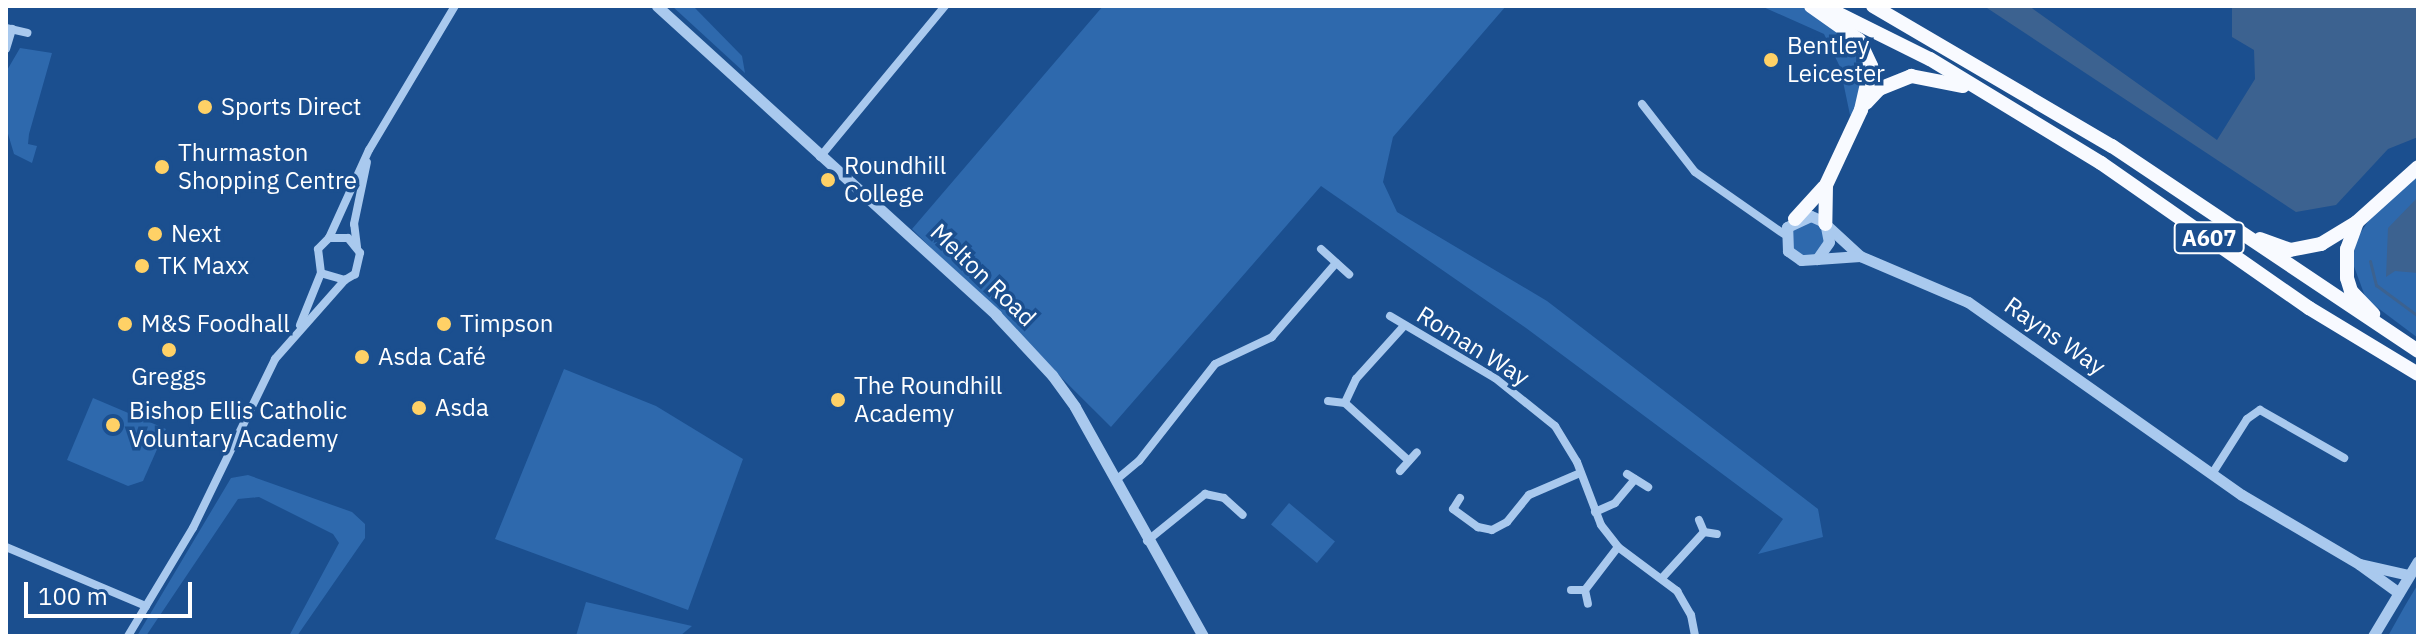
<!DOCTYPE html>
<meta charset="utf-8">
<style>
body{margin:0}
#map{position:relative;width:2424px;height:642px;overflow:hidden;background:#1b4f8f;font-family:"IBM Plex Sans",sans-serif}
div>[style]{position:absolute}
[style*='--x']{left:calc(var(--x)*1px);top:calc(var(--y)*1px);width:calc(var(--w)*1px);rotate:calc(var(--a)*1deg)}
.green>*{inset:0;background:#2e69ad;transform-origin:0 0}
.water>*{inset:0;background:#3c6290}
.stream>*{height:3px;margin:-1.5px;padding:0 1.5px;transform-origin:1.5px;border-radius:1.5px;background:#3c6290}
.minor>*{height:8px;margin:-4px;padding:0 4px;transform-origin:4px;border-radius:4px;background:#a9c9ee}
.tertiary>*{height:11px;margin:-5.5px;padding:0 5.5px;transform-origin:5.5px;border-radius:5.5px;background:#a9c9ee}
.trunk>*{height:14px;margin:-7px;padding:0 7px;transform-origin:7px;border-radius:7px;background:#f8faff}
.dots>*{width:22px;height:22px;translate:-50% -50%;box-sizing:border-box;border:4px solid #1b4f8f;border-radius:50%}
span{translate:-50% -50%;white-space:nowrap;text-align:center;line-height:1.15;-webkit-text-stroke:7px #1b4f8f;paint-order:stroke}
.shield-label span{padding:2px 6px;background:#1b4f8f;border:2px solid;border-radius:6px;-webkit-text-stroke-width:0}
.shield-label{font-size:22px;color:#fff;font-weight:700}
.poi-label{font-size:24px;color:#fff}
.left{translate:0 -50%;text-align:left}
.street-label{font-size:24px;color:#fff}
.frame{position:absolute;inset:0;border:8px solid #fff;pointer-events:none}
.scale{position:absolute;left:24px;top:582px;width:168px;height:36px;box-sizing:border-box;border:4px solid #fff;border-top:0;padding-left:10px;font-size:24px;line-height:28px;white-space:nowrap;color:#fff;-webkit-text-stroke:6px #1b4f8f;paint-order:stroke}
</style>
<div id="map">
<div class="green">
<i style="clip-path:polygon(672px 6px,693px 6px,742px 56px,745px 73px)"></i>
<i style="clip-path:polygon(1103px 6px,1506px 6px,1393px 137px,1383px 182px,1397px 212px,1547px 301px,1818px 509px,1823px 537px,1758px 554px,1783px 519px,1526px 328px,1321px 186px,1111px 427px,912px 229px)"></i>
<i style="clip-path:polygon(1761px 6px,1811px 6px,1866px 52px,1861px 110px,1850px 115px,1840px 67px,1824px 34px)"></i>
<i style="clip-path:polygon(20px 48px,52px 53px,29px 134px,28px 144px,37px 146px,32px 163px,14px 154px,6px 127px,6px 72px)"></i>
<i style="clip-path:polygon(2418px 174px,2418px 338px,2366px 299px,2352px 261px,2357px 238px,2369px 220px)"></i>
<i style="clip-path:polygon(1795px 219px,1825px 224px,1823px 254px,1794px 257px,1787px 227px)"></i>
<i style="clip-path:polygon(564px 369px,656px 406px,743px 459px,688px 610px,495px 539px)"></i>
<i style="clip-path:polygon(93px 398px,166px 429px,143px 481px,128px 486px,67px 460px)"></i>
<i style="clip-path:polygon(248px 475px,352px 512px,365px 524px,365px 538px,297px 636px,289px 636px,339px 543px,333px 534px,259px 497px,238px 499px,146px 636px,137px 636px,231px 478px)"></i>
<i style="left:1289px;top:503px;width:60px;height:28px;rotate:40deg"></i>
<i style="clip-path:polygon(2418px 584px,2418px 636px,2388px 636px,2406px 604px)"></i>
<i style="clip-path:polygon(586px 602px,692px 626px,680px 636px,576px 636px)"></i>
</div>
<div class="water">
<i style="clip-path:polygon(1984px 6px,2029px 6px,2217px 140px,2255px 79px,2254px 50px,2232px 37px,2232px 6px,2418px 6px,2418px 137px,2388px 149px,2336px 205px,2296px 212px)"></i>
<i style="clip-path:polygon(2418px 197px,2418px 273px,2395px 271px,2386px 277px,2388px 228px)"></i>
</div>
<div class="stream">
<i style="--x:2370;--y:261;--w:25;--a:76"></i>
<i style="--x:2376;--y:285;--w:52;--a:36.4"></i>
</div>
<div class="minor">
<i style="--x:6;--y:28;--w:22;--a:13"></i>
<i style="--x:6;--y:49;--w:21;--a:-73"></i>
<i style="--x:1642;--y:104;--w:86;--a:52.1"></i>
<i style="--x:1695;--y:172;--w:108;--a:34.9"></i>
<i style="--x:820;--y:157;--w:196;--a:-50.4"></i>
<i style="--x:329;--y:238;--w:19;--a:0"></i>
<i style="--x:348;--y:238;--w:19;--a:51"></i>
<i style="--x:360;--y:253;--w:22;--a:103"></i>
<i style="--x:355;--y:274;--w:12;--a:149"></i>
<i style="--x:345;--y:280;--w:25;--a:-164"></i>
<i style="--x:321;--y:273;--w:24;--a:-97"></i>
<i style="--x:318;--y:249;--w:16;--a:-45"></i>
<i style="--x:329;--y:238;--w:97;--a:-65.6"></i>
<i style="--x:369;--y:150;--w:168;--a:-59.2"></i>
<i style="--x:357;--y:247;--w:23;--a:-97"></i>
<i style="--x:354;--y:224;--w:63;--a:-78.2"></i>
<i style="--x:1321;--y:249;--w:38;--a:42"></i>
<i style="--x:1390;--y:316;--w:122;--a:30.6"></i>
<i style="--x:1495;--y:378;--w:77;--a:38.7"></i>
<i style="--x:1555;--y:426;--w:42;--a:58.6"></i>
<i style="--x:1577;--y:462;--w:67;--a:69.1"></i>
<i style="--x:1601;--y:525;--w:28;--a:52"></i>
<i style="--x:1618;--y:547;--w:74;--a:36.7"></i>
<i style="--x:1677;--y:591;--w:28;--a:60"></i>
<i style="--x:1691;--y:615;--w:21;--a:79"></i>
<i style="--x:300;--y:325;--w:56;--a:-68"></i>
<i style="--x:1403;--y:327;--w:70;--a:132.1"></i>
<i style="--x:1356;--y:379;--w:26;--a:115"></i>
<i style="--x:1345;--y:403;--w:86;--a:42.2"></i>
<i style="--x:1328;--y:401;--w:17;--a:7"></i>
<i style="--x:1400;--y:471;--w:25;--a:-48"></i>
<i style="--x:1627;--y:474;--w:25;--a:32"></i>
<i style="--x:2212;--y:474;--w:65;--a:-57.5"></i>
<i style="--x:2247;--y:419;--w:16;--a:-35"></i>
<i style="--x:2260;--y:410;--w:97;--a:29.7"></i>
<i style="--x:1116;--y:480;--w:30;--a:-40"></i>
<i style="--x:1139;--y:461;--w:123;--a:-51.9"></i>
<i style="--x:1215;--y:364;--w:63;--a:-25.3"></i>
<i style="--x:1272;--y:337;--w:98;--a:-49.1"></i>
<i style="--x:1460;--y:498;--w:13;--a:122"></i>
<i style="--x:1453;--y:509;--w:31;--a:36"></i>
<i style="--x:1478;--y:527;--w:14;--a:12"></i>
<i style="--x:1492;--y:530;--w:17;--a:-28"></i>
<i style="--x:1507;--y:522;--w:35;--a:-51"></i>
<i style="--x:1529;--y:495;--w:56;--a:-23.3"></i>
<i style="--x:1595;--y:512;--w:22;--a:-24"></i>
<i style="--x:1615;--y:503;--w:31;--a:-50"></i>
<i style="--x:1699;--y:520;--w:13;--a:67"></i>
<i style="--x:1704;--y:532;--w:13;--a:9"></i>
<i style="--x:1147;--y:541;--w:75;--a:-39"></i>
<i style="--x:1205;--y:494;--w:19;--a:12"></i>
<i style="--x:1224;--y:498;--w:25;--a:42"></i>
<i style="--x:6;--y:547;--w:152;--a:22.9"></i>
<i style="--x:1662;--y:578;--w:62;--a:-47.6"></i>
<i style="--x:1571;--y:590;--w:14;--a:0"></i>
<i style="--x:1585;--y:590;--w:14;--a:78"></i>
<i style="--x:1585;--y:590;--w:54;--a:-52.5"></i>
<i style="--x:128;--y:636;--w:126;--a:-59"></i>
<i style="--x:193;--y:528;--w:188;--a:-64.1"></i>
<i style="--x:275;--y:359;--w:106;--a:-48.5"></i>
</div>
<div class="tertiary">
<i style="--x:657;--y:6;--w:459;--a:42.3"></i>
<i style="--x:996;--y:315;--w:82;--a:47"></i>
<i style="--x:1052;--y:375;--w:39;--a:54"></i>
<i style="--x:1075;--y:407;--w:262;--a:60.8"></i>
<i style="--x:1826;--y:227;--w:15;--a:79"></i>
<i style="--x:1829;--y:242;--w:21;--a:125"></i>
<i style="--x:1817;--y:259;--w:16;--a:176"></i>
<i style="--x:1801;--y:260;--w:16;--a:-145"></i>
<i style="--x:1788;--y:251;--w:24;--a:-92"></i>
<i style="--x:1787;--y:227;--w:26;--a:-25"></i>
<i style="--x:1811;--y:216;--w:12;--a:24"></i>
<i style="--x:1822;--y:221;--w:52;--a:42.6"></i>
<i style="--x:1860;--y:256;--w:117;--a:23.1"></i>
<i style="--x:1968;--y:302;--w:335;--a:35.2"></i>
<i style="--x:2242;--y:495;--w:136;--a:30.5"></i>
<i style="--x:2359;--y:564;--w:49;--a:35.9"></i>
<i style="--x:1817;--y:259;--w:43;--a:-4"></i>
<i style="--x:2360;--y:564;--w:50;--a:12.7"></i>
<i style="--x:2373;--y:636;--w:87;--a:-59"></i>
</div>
<div class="trunk">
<i style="--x:1811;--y:6;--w:59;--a:35.3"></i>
<i style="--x:1859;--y:40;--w:29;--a:65"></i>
<i style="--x:1871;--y:66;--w:45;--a:102.8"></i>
<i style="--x:1861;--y:110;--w:83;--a:115"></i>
<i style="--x:1826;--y:185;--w:39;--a:91"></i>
<i style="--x:1823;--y:6;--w:119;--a:26.4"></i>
<i style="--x:1930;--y:59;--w:200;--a:31.3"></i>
<i style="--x:2101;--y:163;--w:254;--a:34.9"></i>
<i style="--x:2309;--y:308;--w:127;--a:31.2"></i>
<i style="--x:1873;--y:6;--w:277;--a:30.4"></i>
<i style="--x:2112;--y:146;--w:368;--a:33.8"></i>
<i style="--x:1866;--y:103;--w:19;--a:-47"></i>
<i style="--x:1879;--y:89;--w:35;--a:-22"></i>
<i style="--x:1911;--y:76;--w:53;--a:10.9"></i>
<i style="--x:1795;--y:219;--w:43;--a:-47.8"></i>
<i style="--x:2357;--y:222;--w:29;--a:110"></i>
<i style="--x:2347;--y:249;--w:29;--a:90"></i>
<i style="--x:2347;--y:278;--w:14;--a:73"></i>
<i style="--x:2351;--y:291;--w:32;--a:46"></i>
<i style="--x:2260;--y:239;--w:32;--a:20"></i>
<i style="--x:2290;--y:250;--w:32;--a:-11"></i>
<i style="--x:2321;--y:244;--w:42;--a:-31.4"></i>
<i style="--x:2357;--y:222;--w:82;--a:-42"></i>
</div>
<div class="dots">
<i style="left:1771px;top:60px;background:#ffd166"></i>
<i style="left:205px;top:107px;background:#ffd166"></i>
<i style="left:162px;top:167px;background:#ffd166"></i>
<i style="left:828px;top:180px;background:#ffd166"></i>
<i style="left:155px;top:234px;background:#ffd166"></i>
<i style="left:142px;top:266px;background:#ffd166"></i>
<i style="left:125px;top:324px;background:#ffd166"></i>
<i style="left:444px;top:324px;background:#ffd166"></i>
<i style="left:169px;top:350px;background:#ffd166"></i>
<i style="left:362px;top:357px;background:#ffd166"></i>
<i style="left:838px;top:400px;background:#ffd166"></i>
<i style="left:419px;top:408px;background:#ffd166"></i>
<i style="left:113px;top:425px;background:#ffd166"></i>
</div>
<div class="shield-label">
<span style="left:2209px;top:238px">A607</span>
</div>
<div class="poi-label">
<span class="left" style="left:1787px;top:60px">Bentley<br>Leicester</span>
<span class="left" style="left:221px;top:107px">Sports Direct</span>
<span class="left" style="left:178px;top:167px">Thurmaston<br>Shopping Centre</span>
<span class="left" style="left:844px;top:180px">Roundhill<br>College</span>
<span class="left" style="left:171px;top:234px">Next</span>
<span class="left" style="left:158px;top:266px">TK Maxx</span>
<span class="left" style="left:141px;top:324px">M&amp;S Foodhall</span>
<span class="left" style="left:460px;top:324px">Timpson</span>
<span class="left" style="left:378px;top:357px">Asda Café</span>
<span style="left:169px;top:377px">Greggs</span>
<span class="left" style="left:854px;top:400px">The Roundhill<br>Academy</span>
<span class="left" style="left:435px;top:408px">Asda</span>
<span class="left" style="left:129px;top:425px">Bishop Ellis Catholic<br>Voluntary Academy</span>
</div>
<div class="street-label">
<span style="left:983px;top:275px;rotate:44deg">Melton Road</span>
<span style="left:2055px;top:336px;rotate:35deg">Rayns Way</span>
<span style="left:1473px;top:346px;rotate:32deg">Roman Way</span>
</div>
<div class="frame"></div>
<div class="scale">100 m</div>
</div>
